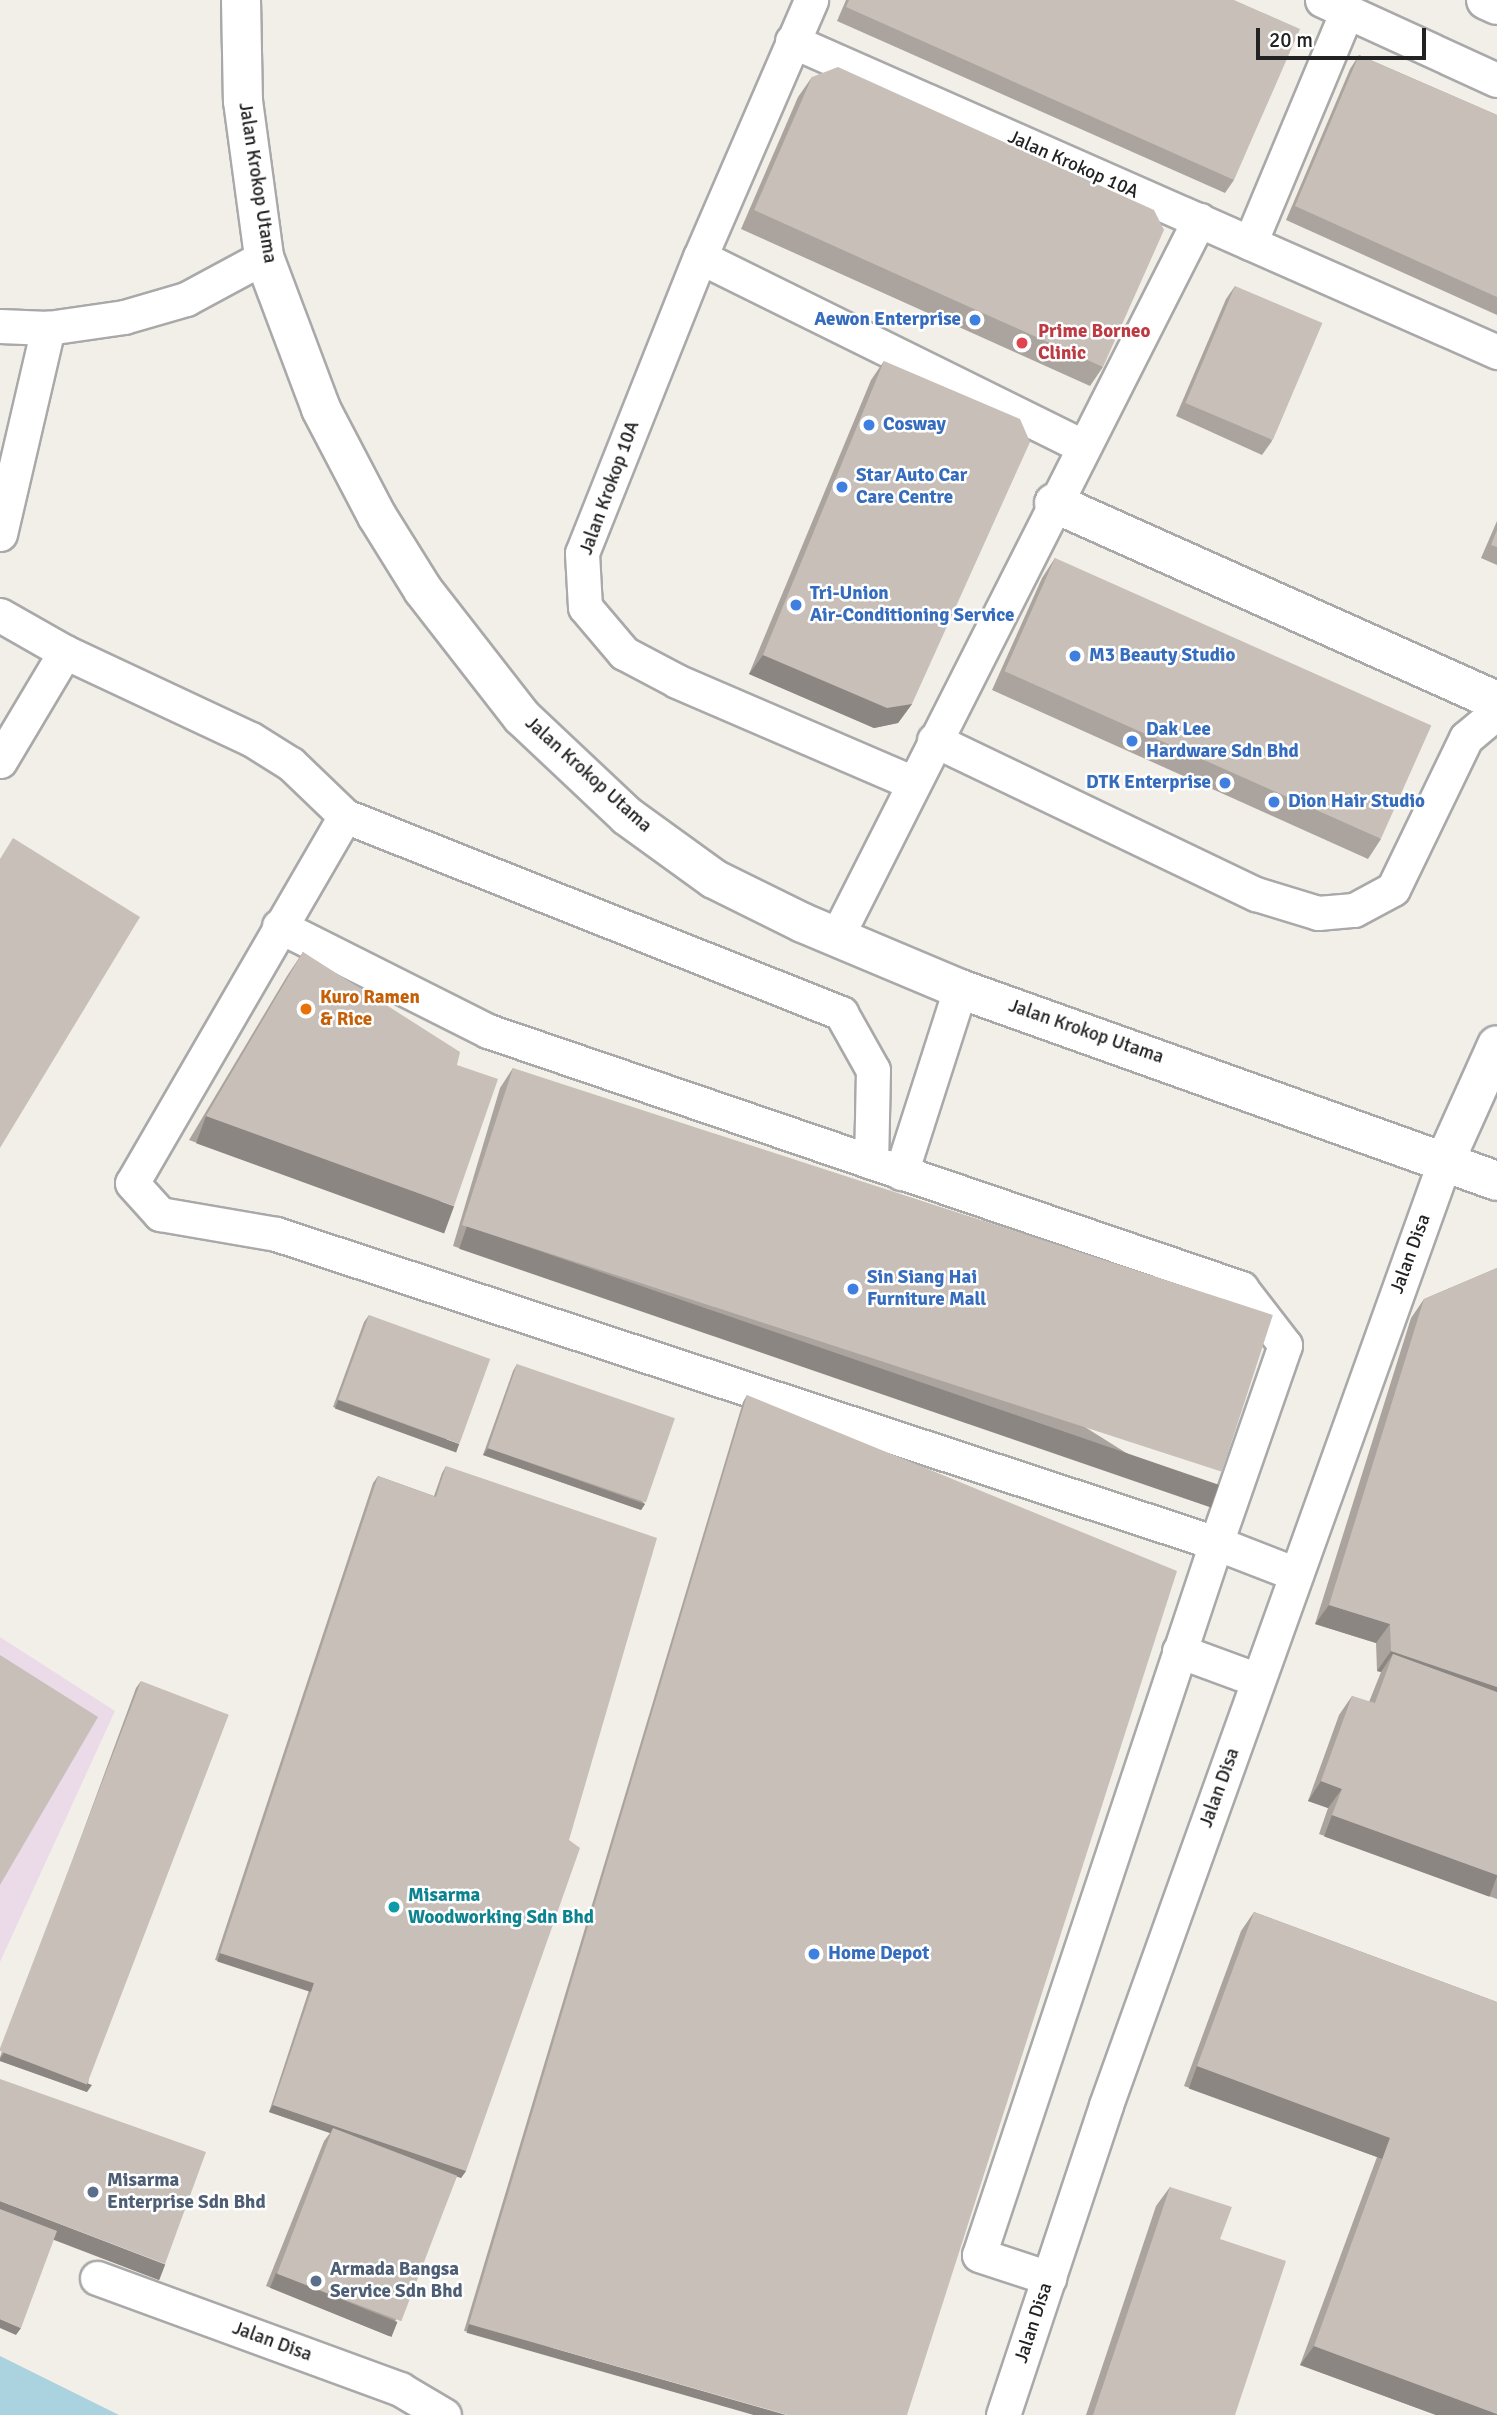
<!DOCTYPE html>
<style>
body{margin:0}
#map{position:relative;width:1497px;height:2415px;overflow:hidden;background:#f2efe9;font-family:Signika,sans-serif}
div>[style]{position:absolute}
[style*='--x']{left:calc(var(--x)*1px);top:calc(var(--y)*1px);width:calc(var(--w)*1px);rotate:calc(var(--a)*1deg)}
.industrial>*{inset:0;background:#ebdbe8}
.water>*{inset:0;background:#aad3df}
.roads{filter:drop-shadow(2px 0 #a9a9a9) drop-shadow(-2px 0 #a9a9a9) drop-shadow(0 2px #a9a9a9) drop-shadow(0 -2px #a9a9a9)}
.service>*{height:33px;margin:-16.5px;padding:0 16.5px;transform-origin:16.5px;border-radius:16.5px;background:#fff}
.minor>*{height:38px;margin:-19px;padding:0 19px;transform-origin:19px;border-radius:19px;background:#fff}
.tertiary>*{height:38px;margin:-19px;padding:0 19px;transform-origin:19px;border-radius:19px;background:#fff}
.wall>*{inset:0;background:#aba49e}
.shaded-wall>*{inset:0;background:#8b8681;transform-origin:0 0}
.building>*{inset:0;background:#c7bfb8;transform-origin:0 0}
.dots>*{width:19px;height:19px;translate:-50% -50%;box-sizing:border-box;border:4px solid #fff;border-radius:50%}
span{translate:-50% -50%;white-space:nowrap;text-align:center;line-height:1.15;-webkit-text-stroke:5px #fff;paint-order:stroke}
.street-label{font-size:19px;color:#222}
.shop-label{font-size:19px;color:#366cbe;font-weight:700}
.right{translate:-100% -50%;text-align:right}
.left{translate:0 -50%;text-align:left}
.health-label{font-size:19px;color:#be3a42;font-weight:700}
.food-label{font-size:19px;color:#c56008;font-weight:700}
.culture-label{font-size:19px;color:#0d838f;font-weight:700}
.service-label{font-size:19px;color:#4e5e75;font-weight:700}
.scale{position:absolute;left:1256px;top:28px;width:170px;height:32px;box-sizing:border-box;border:4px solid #222;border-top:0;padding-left:9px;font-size:21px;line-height:24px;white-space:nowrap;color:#222;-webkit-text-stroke:5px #fff;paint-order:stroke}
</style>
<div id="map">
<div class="industrial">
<i style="clip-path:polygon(0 1637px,115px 1711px,0 1962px)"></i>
</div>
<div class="water">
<i style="clip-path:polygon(0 2356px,119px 2415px,0 2415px)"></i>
</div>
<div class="roads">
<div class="service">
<i style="--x:1322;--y:0;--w:192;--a:24.6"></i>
<i style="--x:792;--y:41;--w:771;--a:23.8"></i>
<i style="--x:1250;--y:243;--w:251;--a:-67.3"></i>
<i style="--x:700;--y:257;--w:280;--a:-66.6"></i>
<i style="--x:0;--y:326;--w:48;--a:2.4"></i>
<i style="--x:48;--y:328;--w:77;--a:-8.2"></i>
<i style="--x:124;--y:317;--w:65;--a:-16.2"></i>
<i style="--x:186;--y:299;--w:89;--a:-28.3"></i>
<i style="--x:0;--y:534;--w:212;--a:-76.9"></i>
<i style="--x:0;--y:615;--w:75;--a:29.6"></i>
<i style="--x:65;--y:652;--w:205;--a:25.1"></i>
<i style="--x:251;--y:739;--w:47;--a:32"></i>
<i style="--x:291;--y:764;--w:75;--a:43.9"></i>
<i style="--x:345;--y:816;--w:534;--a:21.66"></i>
<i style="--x:841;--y:1013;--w:65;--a:60.7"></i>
<i style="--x:873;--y:1070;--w:92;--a:91.2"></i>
<i style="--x:934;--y:740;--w:357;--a:25.6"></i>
<i style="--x:1256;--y:894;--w:65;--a:17"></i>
<i style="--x:1318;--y:913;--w:36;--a:-5"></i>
<i style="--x:1354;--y:910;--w:44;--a:-28.3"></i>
<i style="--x:1393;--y:889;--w:168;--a:-64.2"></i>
<i style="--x:1466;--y:738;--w:40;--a:-40"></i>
<i style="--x:0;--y:761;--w:127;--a:-59.2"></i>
<i style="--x:911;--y:782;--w:255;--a:-156.7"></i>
<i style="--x:677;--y:681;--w:60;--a:-152.2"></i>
<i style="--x:624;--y:653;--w:60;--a:-130.3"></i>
<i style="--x:585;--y:607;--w:54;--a:-93.2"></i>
<i style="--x:582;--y:553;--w:319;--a:-68.3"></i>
<i style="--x:700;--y:257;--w:427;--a:26.3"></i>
<i style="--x:345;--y:816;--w:424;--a:120.1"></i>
<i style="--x:132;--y:1183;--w:42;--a:47.9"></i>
<i style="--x:160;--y:1214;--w:118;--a:9.8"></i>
<i style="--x:276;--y:1234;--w:989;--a:18.2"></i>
<i style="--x:1216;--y:1543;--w:750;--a:108.41"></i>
<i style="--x:979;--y:2255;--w:74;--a:18.2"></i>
<i style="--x:279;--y:926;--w:234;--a:26.7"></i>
<i style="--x:488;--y:1031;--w:796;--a:18.84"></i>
<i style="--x:1241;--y:1288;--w:72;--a:52.3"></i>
<i style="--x:1285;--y:1345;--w:210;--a:109.2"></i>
<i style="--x:1216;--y:1543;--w:86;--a:21.2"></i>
<i style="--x:836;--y:938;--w:805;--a:-63.18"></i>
<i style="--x:901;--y:1173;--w:193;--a:-72.2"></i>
<i style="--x:1179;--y:1651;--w:84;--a:20.2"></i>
<i style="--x:97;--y:2278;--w:323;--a:20.1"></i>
<i style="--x:400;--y:2389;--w:51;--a:30.6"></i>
<i style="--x:1003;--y:2415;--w:327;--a:-71.6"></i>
<i style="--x:1106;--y:2105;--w:1001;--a:-70.26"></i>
</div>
<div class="minor">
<i style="--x:1486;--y:0;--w:12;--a:24"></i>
<i style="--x:1054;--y:503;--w:485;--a:24.1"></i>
<i style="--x:1444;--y:1163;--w:129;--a:-65.8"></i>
</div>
<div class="tertiary">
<i style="--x:241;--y:0;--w:101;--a:88.9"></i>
<i style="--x:243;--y:101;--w:157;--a:82.3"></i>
<i style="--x:264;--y:257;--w:162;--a:69.4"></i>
<i style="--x:321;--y:409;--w:121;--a:62.4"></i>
<i style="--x:377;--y:516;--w:87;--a:58.1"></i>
<i style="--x:423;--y:590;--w:161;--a:52.1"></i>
<i style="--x:522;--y:717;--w:144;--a:43.3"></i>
<i style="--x:627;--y:816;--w:107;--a:35.9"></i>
<i style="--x:714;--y:879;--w:99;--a:26.3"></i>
<i style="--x:803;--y:923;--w:170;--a:22.8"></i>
<i style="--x:960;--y:989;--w:570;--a:19.67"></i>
</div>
</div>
<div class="wall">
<i style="clip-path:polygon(846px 0,1234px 0,1234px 180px,1225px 193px,837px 21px)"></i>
<i style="clip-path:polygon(1359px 55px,1497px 115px,1497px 315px,1286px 220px,1350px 69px)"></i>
<i style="clip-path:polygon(812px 77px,1103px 367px,1090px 386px,741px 229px,798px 97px)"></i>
<i style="clip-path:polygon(1235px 286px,1272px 441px,1262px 455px,1176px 416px,1226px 299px)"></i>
<i style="clip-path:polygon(884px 361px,912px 704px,898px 723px,874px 728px,749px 674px,871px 380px)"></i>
<i style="clip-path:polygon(1497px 521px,1497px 565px,1481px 558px)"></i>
<i style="clip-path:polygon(1055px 558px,1381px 839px,1368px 859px,992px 690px,1042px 578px)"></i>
<i style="clip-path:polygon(303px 952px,457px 1065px,437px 1230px,189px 1140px,287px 976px)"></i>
<i style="clip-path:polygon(513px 1068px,1206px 1503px,453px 1246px,500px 1088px)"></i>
<i style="clip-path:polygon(1497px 1268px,1497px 1899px,1319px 1834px,1328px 1808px,1308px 1801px,1339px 1715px,1352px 1696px,1369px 1702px,1381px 1672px,1377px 1671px,1376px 1643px,1315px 1624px,1411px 1318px,1424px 1299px)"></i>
<i style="clip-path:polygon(369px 1315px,454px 1451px,333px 1407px,364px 1322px)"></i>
<i style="clip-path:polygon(517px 1364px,645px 1504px,641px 1510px,483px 1455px,513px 1371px)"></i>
<i style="clip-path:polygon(747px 1395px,907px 2415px,464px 2331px,743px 1402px)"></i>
<i style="clip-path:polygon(446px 1466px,466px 2171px,461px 2178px,457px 2176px,389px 2336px,266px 2286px,324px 2141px,330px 2133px,269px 2112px,309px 1990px,215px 1960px,373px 1483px,378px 1476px,434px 1496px,442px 1473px)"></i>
<i style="clip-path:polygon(141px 1681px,87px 2092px,0 2061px,0 2057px,136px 1688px)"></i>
<i style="clip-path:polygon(1254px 1912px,1497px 2002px,1497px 2415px,1436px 2415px,1300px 2365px,1377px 2157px,1184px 2086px,1241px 1931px)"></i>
<i style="clip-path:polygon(1170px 2187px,1220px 2239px,1235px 2415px,1086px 2415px,1156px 2206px)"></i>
</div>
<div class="shaded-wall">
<i style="clip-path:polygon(763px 655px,912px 704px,898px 723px,874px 728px,749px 674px)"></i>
<i style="left:206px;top:1116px;width:264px;height:29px;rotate:20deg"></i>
<i style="left:467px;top:1226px;width:795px;height:24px;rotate:19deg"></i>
<i style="left:338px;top:1400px;width:129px;height:9px;rotate:20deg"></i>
<i style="clip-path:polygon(488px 1448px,645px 1504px,641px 1510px,483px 1455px)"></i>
<i style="clip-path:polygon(1329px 1605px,1390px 1624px,1376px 1643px,1315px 1624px)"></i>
<i style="clip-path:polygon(1391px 1651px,1497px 1687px,1497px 1711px,1393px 1654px,1381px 1672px,1377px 1671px)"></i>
<i style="clip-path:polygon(1321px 1781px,1342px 1789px,1328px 1808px,1308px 1801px)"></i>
<i style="left:1332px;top:1815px;width:176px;height:23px;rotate:20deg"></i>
<i style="left:220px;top:1953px;width:99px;height:9px;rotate:18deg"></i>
<i style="clip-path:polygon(4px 2053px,92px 2085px,87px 2092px,0 2061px,0 2059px)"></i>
<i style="left:1197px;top:2066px;width:206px;height:24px;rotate:20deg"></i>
<i style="clip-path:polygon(273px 2105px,466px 2171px,461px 2178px,331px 2133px,333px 2128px,330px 2133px,269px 2112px)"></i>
<i style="left:0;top:2201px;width:177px;height:17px;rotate:21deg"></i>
<i style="left:276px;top:2273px;width:131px;height:16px;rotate:22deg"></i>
<i style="clip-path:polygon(0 2319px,21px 2328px,16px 2335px,0 2328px)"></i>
<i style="left:469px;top:2324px;width:332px;height:9px;rotate:16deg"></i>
<i style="clip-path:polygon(1314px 2346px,1497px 2414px,1497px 2415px,1436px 2415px,1300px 2365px)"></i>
</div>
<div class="building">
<i style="clip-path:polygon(849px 0,1234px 0,1300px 29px,1234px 180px,846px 7px)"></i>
<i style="clip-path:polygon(1359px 55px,1497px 115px,1497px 297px,1295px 206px)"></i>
<i style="clip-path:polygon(838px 67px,1154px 210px,1164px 230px,1103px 367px,754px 210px,812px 77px)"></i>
<i style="left:1235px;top:286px;width:95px;height:127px;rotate:23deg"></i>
<i style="clip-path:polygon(884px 361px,1020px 419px,1030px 442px,912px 704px,887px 708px,763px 655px)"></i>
<i style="clip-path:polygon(1497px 530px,1497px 547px,1491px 545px)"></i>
<i style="left:1055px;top:558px;width:412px;height:124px;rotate:24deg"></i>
<i style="clip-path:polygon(13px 838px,140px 917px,0 1148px,0 859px)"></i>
<i style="clip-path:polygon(303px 952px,460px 1052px,457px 1065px,498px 1079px,454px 1206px,206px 1116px)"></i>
<i style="left:513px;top:1068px;width:799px;height:165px;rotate:18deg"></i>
<i style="clip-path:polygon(1497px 1268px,1497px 1687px,1391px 1651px,1390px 1624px,1329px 1605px,1424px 1299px)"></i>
<i style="left:369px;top:1315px;width:129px;height:90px;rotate:20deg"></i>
<i style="left:517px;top:1364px;width:167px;height:89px;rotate:19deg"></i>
<i style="clip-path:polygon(747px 1395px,1177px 1571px,907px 2415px,788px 2415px,469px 2324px)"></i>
<i style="clip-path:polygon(446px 1466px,657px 1538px,569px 1840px,580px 1848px,466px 2171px,273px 2105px,314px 1983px,220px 1953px,378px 1476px,436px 1497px)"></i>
<i style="clip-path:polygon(1393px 1654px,1497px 1692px,1497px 1875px,1332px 1815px,1342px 1789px,1321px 1781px,1352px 1696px,1375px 1703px)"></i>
<i style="clip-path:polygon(0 1655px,98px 1717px,0 1885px)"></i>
<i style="left:141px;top:1681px;width:94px;height:396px;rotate:21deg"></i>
<i style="clip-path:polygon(1254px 1912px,1497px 2002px,1497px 2414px,1314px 2346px,1390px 2138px,1197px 2066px)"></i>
<i style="clip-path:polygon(0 2079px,206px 2152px,165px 2264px,0 2201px)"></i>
<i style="left:333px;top:2128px;width:133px;height:156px;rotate:21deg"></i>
<i style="clip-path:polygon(1170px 2187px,1232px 2207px,1220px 2239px,1286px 2261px,1235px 2415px,1093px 2415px)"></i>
<i style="clip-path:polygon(0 2209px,57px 2231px,21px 2328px,0 2319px)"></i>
</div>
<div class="dots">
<i style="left:975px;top:320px;background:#3f7fe0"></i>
<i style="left:1022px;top:343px;background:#e0444e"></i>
<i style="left:869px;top:425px;background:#3f7fe0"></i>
<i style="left:842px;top:487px;background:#3f7fe0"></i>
<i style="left:796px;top:605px;background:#3f7fe0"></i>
<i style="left:1075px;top:656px;background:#3f7fe0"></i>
<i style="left:1132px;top:741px;background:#3f7fe0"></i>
<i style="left:1225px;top:783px;background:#3f7fe0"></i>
<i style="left:1274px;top:802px;background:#3f7fe0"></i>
<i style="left:306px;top:1009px;background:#e8710a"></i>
<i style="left:853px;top:1289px;background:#3f7fe0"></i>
<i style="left:394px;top:1907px;background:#0f9aa8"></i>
<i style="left:814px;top:1954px;background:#3f7fe0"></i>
<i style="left:93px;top:2192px;background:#5c6f8a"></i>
<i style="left:316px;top:2281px;background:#5c6f8a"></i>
</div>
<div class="street-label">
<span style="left:1073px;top:165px;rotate:24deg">Jalan Krokop 10A</span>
<span style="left:257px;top:183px;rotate:81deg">Jalan Krokop Utama</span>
<span style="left:610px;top:488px;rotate:-70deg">Jalan Krokop 10A</span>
<span style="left:588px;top:775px;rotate:42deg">Jalan Krokop Utama</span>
<span style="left:1086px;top:1032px;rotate:19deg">Jalan Krokop Utama</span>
<span style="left:1411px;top:1254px;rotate:-70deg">Jalan Disa</span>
<span style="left:1220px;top:1788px;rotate:-70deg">Jalan Disa</span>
<span style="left:1034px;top:2323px;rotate:-72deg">Jalan Disa</span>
<span style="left:272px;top:2342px;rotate:20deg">Jalan Disa</span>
</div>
<div class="shop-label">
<span class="right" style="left:961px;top:320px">Aewon Enterprise</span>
<span class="left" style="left:883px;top:425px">Cosway</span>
<span class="left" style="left:856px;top:487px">Star Auto Car<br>Care Centre</span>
<span class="left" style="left:810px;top:605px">Tri-Union<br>Air-Conditioning Service</span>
<span class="left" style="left:1089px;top:656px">M3 Beauty Studio</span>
<span class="left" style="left:1146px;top:741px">Dak Lee<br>Hardware Sdn Bhd</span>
<span class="right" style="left:1211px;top:783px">DTK Enterprise</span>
<span class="left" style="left:1288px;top:802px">Dion Hair Studio</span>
<span class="left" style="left:867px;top:1289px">Sin Siang Hai<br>Furniture Mall</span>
<span class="left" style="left:828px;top:1954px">Home Depot</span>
</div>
<div class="health-label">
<span class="left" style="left:1038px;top:343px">Prime Borneo<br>Clinic</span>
</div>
<div class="food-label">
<span class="left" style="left:320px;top:1009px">Kuro Ramen<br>&amp; Rice</span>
</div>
<div class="culture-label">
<span class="left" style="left:408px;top:1907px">Misarma<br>Woodworking Sdn Bhd</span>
</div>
<div class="service-label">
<span class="left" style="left:107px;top:2192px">Misarma<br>Enterprise Sdn Bhd</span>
<span class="left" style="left:330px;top:2281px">Armada Bangsa<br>Service Sdn Bhd</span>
</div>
<div class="scale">20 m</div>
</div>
